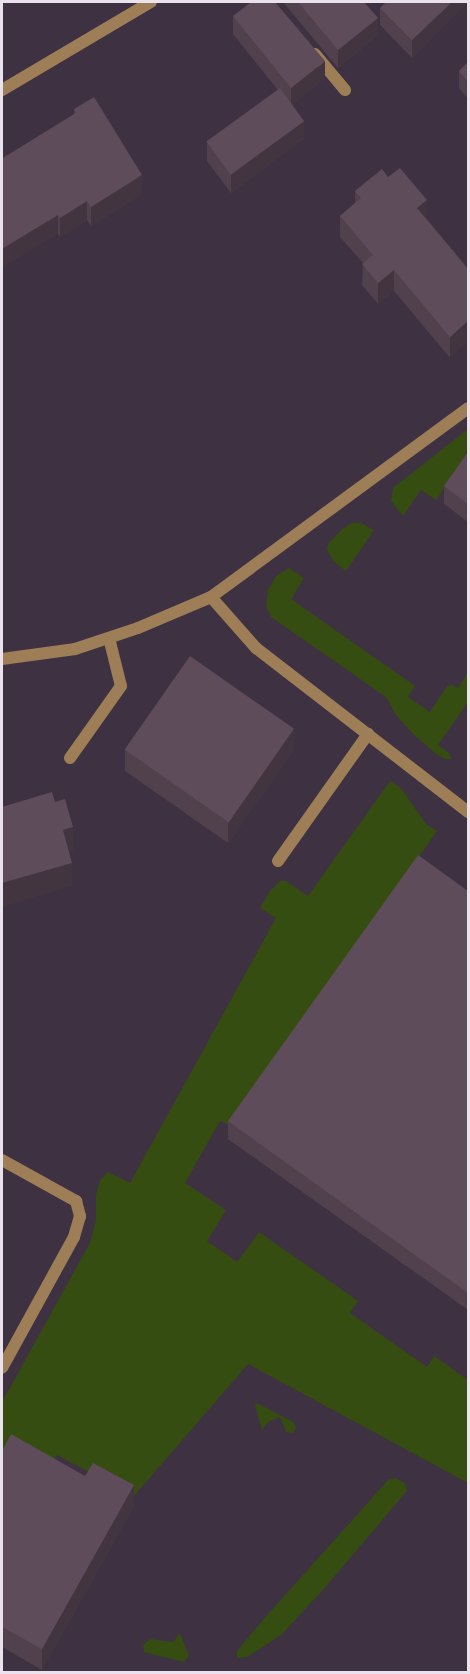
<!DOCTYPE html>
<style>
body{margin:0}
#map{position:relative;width:470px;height:1674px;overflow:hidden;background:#3e3142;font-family:"Libre Baskerville",serif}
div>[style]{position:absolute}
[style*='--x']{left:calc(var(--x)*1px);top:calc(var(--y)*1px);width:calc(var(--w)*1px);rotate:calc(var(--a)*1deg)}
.green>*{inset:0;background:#354d10}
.service>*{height:12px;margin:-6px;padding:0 6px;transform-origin:6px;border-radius:6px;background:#9d7e56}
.minor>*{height:12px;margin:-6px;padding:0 6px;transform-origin:6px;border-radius:6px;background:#9d7e56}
.wall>*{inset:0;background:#51414d}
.shaded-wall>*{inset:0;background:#42353f}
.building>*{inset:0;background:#5e4c5a;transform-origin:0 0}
span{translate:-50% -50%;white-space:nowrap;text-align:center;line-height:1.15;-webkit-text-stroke:5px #3e3142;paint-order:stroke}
.frame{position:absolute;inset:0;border:3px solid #eae2ec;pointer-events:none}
</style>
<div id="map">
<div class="green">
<i style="clip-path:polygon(468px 429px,468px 454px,436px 500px,421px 490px,403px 516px,391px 501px,393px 488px)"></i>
<i style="clip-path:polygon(361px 523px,374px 530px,346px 571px,333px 561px,327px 550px,328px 544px,342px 529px,352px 523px)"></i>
<i style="clip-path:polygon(289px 568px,304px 578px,291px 599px,415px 686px,408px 697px,430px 712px,447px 686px,453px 685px,458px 688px,468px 672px,468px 702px,438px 745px,449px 753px,451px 759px,445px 759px,435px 753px,413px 734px,396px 715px,386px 697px,271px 617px,266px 606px,268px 590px,276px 576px)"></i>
<i style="clip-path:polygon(390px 781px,401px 788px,426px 824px,437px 831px,229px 1125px,220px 1121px,185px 1183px,226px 1210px,207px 1241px,237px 1262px,259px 1232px,358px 1301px,350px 1313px,427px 1367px,434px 1356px,468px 1380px,468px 1483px,248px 1364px,134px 1496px,57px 1455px,47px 1472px,2px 1469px,2px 1402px,90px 1243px,96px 1220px,96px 1195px,100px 1180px,108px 1172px,130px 1183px,276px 918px,260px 908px,270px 891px,280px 881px,286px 881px,308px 896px)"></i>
<i style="clip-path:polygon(257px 1403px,293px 1422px,296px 1427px,293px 1433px,286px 1432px,280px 1417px,268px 1422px,262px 1430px,255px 1405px)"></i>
<i style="clip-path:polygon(396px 1478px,405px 1483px,407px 1491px,322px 1591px,281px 1635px,247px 1657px,237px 1658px,237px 1651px,261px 1622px,389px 1479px)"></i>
<i style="clip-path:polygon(180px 1633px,189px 1656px,184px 1662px,144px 1652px,143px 1646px,150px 1639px,173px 1642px)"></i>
</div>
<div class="service">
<i style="--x:315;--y:54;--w:47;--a:50.2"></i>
<i style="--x:211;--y:597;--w:319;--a:-36.3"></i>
<i style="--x:2;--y:659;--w:74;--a:-7.8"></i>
<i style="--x:75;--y:649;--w:66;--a:-18.4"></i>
<i style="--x:138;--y:628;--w:79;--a:-23"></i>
<i style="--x:211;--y:597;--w:68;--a:48.6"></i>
<i style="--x:256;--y:648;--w:268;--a:37.7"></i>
<i style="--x:70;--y:758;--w:88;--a:-54.7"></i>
<i style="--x:121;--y:686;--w:49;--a:-104"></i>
<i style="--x:278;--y:861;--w:156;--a:-54.7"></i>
<i style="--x:2;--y:1160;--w:85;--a:29"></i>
<i style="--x:76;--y:1201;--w:16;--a:75"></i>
<i style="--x:80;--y:1216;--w:22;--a:106"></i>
<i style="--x:74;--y:1237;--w:149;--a:118.8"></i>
</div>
<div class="minor">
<i style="--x:2;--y:90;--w:173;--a:-30.6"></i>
</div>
<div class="wall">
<i style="clip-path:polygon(283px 2px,364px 2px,378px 35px,338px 68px)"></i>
<i style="clip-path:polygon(468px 2px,412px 58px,380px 25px,380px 8px)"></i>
<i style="clip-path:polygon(233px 16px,325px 78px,292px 105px,304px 138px,231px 193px,207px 161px,207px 143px,278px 90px,233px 34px)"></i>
<i style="clip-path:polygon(468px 62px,468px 99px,459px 88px,459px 71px)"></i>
<i style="clip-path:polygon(74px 109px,142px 194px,91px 226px,87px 220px,60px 237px,3px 158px,74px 114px)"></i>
<i style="clip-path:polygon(355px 191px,427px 219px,468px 269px,450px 358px,394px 291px,378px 304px,362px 285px,363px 263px,340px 237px,340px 216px,355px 203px)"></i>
<i style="clip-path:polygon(468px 452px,468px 522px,444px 504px,444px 486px)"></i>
<i style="clip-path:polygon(125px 750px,294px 750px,228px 843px,125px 771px)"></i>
<i style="clip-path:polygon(468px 891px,468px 1310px,228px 1139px,228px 1121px)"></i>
<i style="clip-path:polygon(2px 1451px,134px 1506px,42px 1670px,2px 1647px)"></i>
</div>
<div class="shaded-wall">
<i style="clip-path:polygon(452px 2px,468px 2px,468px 3px,412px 58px,412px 40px)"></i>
<i style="clip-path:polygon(378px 18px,378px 35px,338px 68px,338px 50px)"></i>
<i style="clip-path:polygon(325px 61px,325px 78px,291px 106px,291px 88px)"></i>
<i style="clip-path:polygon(304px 121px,304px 138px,231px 193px,231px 175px)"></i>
<i style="clip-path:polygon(142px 175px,142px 194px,91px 226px,91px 207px)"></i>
<i style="clip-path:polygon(427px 200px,427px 221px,417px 208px)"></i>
<i style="clip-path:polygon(87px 201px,87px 220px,60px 237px,60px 218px)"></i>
<i style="clip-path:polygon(58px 215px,58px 234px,2px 268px,2px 249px)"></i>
<i style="clip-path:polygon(394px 270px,394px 291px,378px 304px,378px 283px)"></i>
<i style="clip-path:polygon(468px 321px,468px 342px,450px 358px,450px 337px)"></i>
<i style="clip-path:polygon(294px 729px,294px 750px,228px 843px,228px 823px)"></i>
<i style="clip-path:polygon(73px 827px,73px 851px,63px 854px,63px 830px)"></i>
<i style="clip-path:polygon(72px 863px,72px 886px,2px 907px,2px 883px)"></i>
<i style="clip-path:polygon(134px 1485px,134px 1506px,42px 1670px,42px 1649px)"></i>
</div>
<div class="building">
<i style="clip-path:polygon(251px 2px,275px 2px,325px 61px,291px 88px,233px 16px)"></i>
<i style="clip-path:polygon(298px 2px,364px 2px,378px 18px,338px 50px)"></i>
<i style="clip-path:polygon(386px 2px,452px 2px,412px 40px,380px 8px)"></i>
<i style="clip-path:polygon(468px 62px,468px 82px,459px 71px)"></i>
<i style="left:280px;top:88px;width:41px;height:91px;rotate:54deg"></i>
<i style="clip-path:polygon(94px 97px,142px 175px,91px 207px,87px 201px,60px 218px,58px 215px,2px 249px,2px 156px,3px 158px,76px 113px,74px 109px)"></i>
<i style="clip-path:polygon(400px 168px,427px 200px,417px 208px,468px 269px,468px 321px,450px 337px,394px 270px,378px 283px,362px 264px,373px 255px,340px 216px,361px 198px,355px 191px,382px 169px,388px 177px)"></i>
<i style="clip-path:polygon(468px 452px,468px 504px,444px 486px)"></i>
<i style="left:190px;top:656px;width:127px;height:114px;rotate:35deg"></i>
<i style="clip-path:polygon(52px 792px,55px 802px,65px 799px,73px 827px,63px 830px,72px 863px,2px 883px,2px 807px)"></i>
<i style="clip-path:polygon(418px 855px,468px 891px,468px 1293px,228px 1121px)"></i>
<i style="clip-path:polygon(11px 1434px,85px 1476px,93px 1463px,134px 1485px,42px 1649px,2px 1627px,2px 1451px)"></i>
</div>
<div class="frame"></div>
</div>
